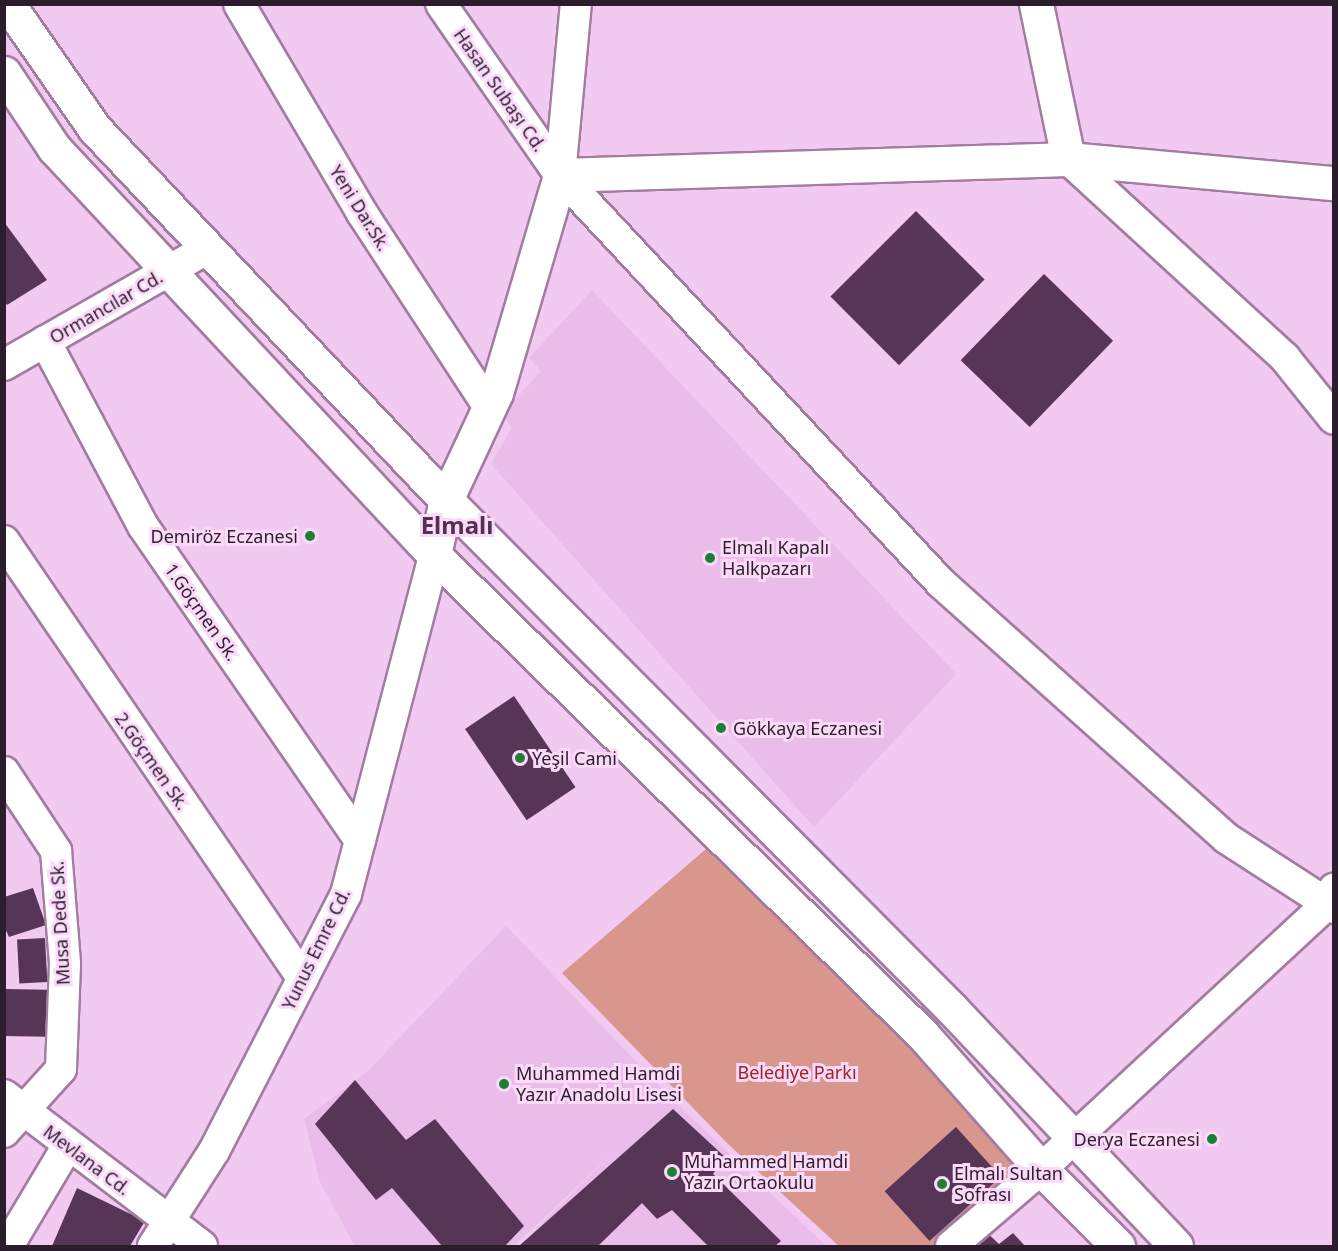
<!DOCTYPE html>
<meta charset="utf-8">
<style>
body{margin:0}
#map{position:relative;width:1338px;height:1251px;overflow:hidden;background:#f2c9f1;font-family:"Noto Sans",sans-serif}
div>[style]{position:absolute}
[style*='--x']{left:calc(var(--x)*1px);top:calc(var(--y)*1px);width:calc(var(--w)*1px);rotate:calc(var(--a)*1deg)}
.built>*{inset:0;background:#eabce9}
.green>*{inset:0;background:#d8968d}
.building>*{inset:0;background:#563556;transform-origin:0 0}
.roads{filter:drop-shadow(2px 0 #a27ca1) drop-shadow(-2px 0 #a27ca1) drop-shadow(0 2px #a27ca1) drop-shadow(0 -2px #a27ca1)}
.minor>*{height:30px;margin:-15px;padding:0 15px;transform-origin:15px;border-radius:15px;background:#fff}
.tertiary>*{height:33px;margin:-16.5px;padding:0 16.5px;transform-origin:16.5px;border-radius:16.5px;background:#fff}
.secondary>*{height:33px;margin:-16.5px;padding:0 16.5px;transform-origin:16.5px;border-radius:16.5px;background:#fff}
.dots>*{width:16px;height:16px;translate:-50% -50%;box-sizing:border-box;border:3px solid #fad9f9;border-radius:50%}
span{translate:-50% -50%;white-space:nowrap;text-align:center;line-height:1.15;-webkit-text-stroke:6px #fad9f9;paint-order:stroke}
.street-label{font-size:18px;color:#2c1d2c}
.poi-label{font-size:18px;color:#2c1d2c}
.right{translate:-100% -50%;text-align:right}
.left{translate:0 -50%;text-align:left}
.park-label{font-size:18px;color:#9d2320}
.district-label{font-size:24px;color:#533152;font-weight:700}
.frame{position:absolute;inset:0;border:6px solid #2c1d2c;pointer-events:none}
</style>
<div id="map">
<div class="built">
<i style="clip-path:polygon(592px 290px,956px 674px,814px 827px,491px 464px,512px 428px,502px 414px,541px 371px,529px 358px)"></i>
<i style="clip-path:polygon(506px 926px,671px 1098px,826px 1246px,519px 1246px,622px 1144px,514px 1246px,355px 1246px,320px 1182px,304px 1119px,368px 1071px)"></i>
</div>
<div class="green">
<i style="clip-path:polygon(706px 849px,888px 1020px,1027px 1171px,938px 1246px,839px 1246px,728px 1144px,562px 973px)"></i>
</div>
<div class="building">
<i style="left:916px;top:211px;width:97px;height:121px;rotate:45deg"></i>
<i style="clip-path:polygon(4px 222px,47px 280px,7px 305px,4px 300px)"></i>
<i style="left:1044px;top:274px;width:96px;height:120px;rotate:44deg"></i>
<i style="left:514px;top:696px;width:110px;height:59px;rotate:56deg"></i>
<i style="clip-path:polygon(33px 888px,46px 925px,9px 937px,4px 926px,4px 897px)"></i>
<i style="left:45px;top:938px;width:44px;height:28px;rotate:87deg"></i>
<i style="left:4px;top:989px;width:44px;height:47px;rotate:1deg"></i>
<i style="clip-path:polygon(355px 1080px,406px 1140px,435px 1119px,524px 1226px,505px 1246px,442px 1246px,392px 1188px,376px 1200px,315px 1124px)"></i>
<i style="clip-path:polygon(673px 1109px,725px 1157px,713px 1174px,781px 1241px,775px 1246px,708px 1246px,672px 1210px,657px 1219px,642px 1203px,598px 1246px,519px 1246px)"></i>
<i style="left:956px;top:1127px;width:67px;height:96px;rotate:48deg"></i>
<i style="clip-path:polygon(77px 1188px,145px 1221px,130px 1246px,52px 1246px)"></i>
<i style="clip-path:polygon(985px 1231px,999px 1244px,1013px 1233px,1025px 1246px,973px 1246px)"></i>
</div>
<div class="roads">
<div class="minor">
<i style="--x:239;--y:4;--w:243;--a:59.5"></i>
<i style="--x:362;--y:213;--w:232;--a:56.8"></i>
<i style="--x:441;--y:4;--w:208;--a:55.2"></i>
<i style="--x:560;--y:175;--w:558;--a:46.96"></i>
<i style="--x:941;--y:583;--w:382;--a:41.8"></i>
<i style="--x:1226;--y:838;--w:129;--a:32.9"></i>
<i style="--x:1068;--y:159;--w:294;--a:42.5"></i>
<i style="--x:1285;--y:358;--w:78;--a:51.2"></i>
<i style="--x:560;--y:175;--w:172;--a:-84.7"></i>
<i style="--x:45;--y:341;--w:209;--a:62.1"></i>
<i style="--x:143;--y:526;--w:382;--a:55.4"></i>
<i style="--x:4;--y:365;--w:235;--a:-29.8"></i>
<i style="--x:4;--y:541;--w:530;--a:55.68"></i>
<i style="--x:4;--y:772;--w:95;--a:56.6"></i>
<i style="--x:56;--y:851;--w:113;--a:85.4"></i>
<i style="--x:65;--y:964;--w:105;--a:92.2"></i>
<i style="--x:61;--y:1069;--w:85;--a:132.1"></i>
<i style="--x:4;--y:1095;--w:249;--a:37.3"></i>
<i style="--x:4;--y:1246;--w:14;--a:-45"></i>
<i style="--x:14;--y:1236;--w:104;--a:-59.2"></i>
<i style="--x:153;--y:1246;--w:113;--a:-57.3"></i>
<i style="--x:214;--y:1151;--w:289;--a:-62.8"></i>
<i style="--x:346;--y:894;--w:350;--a:-75.4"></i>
<i style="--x:951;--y:1246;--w:118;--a:-40.5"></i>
<i style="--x:1041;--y:1169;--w:390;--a:-42.8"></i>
<i style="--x:1327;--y:904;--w:17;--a:-65"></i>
</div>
<div class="tertiary">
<i style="--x:1036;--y:4;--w:158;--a:78.3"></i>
<i style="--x:446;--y:500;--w:718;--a:45.17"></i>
<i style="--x:952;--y:1009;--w:326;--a:46.6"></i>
<i style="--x:434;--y:555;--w:685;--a:44.47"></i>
<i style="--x:923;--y:1035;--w:179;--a:48.6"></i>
<i style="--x:1041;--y:1169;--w:109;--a:45"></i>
</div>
<div class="secondary">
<i style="--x:8;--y:4;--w:152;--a:55.2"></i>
<i style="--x:95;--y:129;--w:511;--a:46.59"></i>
<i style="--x:4;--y:73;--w:90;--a:56.3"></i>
<i style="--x:54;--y:148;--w:557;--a:46.96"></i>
<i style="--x:434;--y:555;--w:56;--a:-77.7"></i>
<i style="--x:446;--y:500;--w:118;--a:-65"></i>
<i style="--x:496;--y:393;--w:227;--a:-73.6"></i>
<i style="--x:560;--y:175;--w:508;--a:-1.8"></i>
<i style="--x:1068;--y:159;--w:267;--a:5.2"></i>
</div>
</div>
<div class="dots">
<i style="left:310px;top:536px;background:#1b8034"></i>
<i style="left:710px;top:558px;background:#1b8034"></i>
<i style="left:721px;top:728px;background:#1b8034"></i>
<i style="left:520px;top:758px;background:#1b8034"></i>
<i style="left:504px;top:1084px;background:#1b8034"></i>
<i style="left:1212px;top:1139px;background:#1b8034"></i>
<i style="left:672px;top:1172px;background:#1b8034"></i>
<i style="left:942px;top:1184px;background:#1b8034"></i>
</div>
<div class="street-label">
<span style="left:500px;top:90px;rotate:55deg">Hasan Subaşı Cd.</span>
<span style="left:360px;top:208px;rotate:58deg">Yeni Dar.Sk.</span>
<span style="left:106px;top:307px;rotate:-30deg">Ormancılar Cd.</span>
<span style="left:202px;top:612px;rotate:55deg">1.Göçmen Sk.</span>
<span style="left:152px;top:761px;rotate:55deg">2.Göçmen Sk.</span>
<span style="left:60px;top:923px;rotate:-93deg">Musa Dede Sk.</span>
<span style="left:316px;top:949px;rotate:-64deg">Yunus Emre Cd.</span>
<span style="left:87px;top:1160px;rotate:37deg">Mevlana Cd.</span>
</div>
<div class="poi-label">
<span class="right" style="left:298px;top:536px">Demiröz Eczanesi</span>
<span class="left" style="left:722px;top:558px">Elmalı Kapalı<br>Halkpazarı</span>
<span class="left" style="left:733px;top:728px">Gökkaya Eczanesi</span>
<span class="left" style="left:532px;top:758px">Yeşil Cami</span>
<span class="left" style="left:516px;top:1084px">Muhammed Hamdi<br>Yazır Anadolu Lisesi</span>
<span class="right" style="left:1200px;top:1139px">Derya Eczanesi</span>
<span class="left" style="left:684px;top:1172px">Muhammed Hamdi<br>Yazır Ortaokulu</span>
<span class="left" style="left:954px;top:1184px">Elmalı Sultan<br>Sofrası</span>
</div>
<div class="park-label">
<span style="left:797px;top:1072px">Belediye Parkı</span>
</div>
<div class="district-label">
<span style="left:457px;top:525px">Elmalı</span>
</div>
<div class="frame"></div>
</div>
